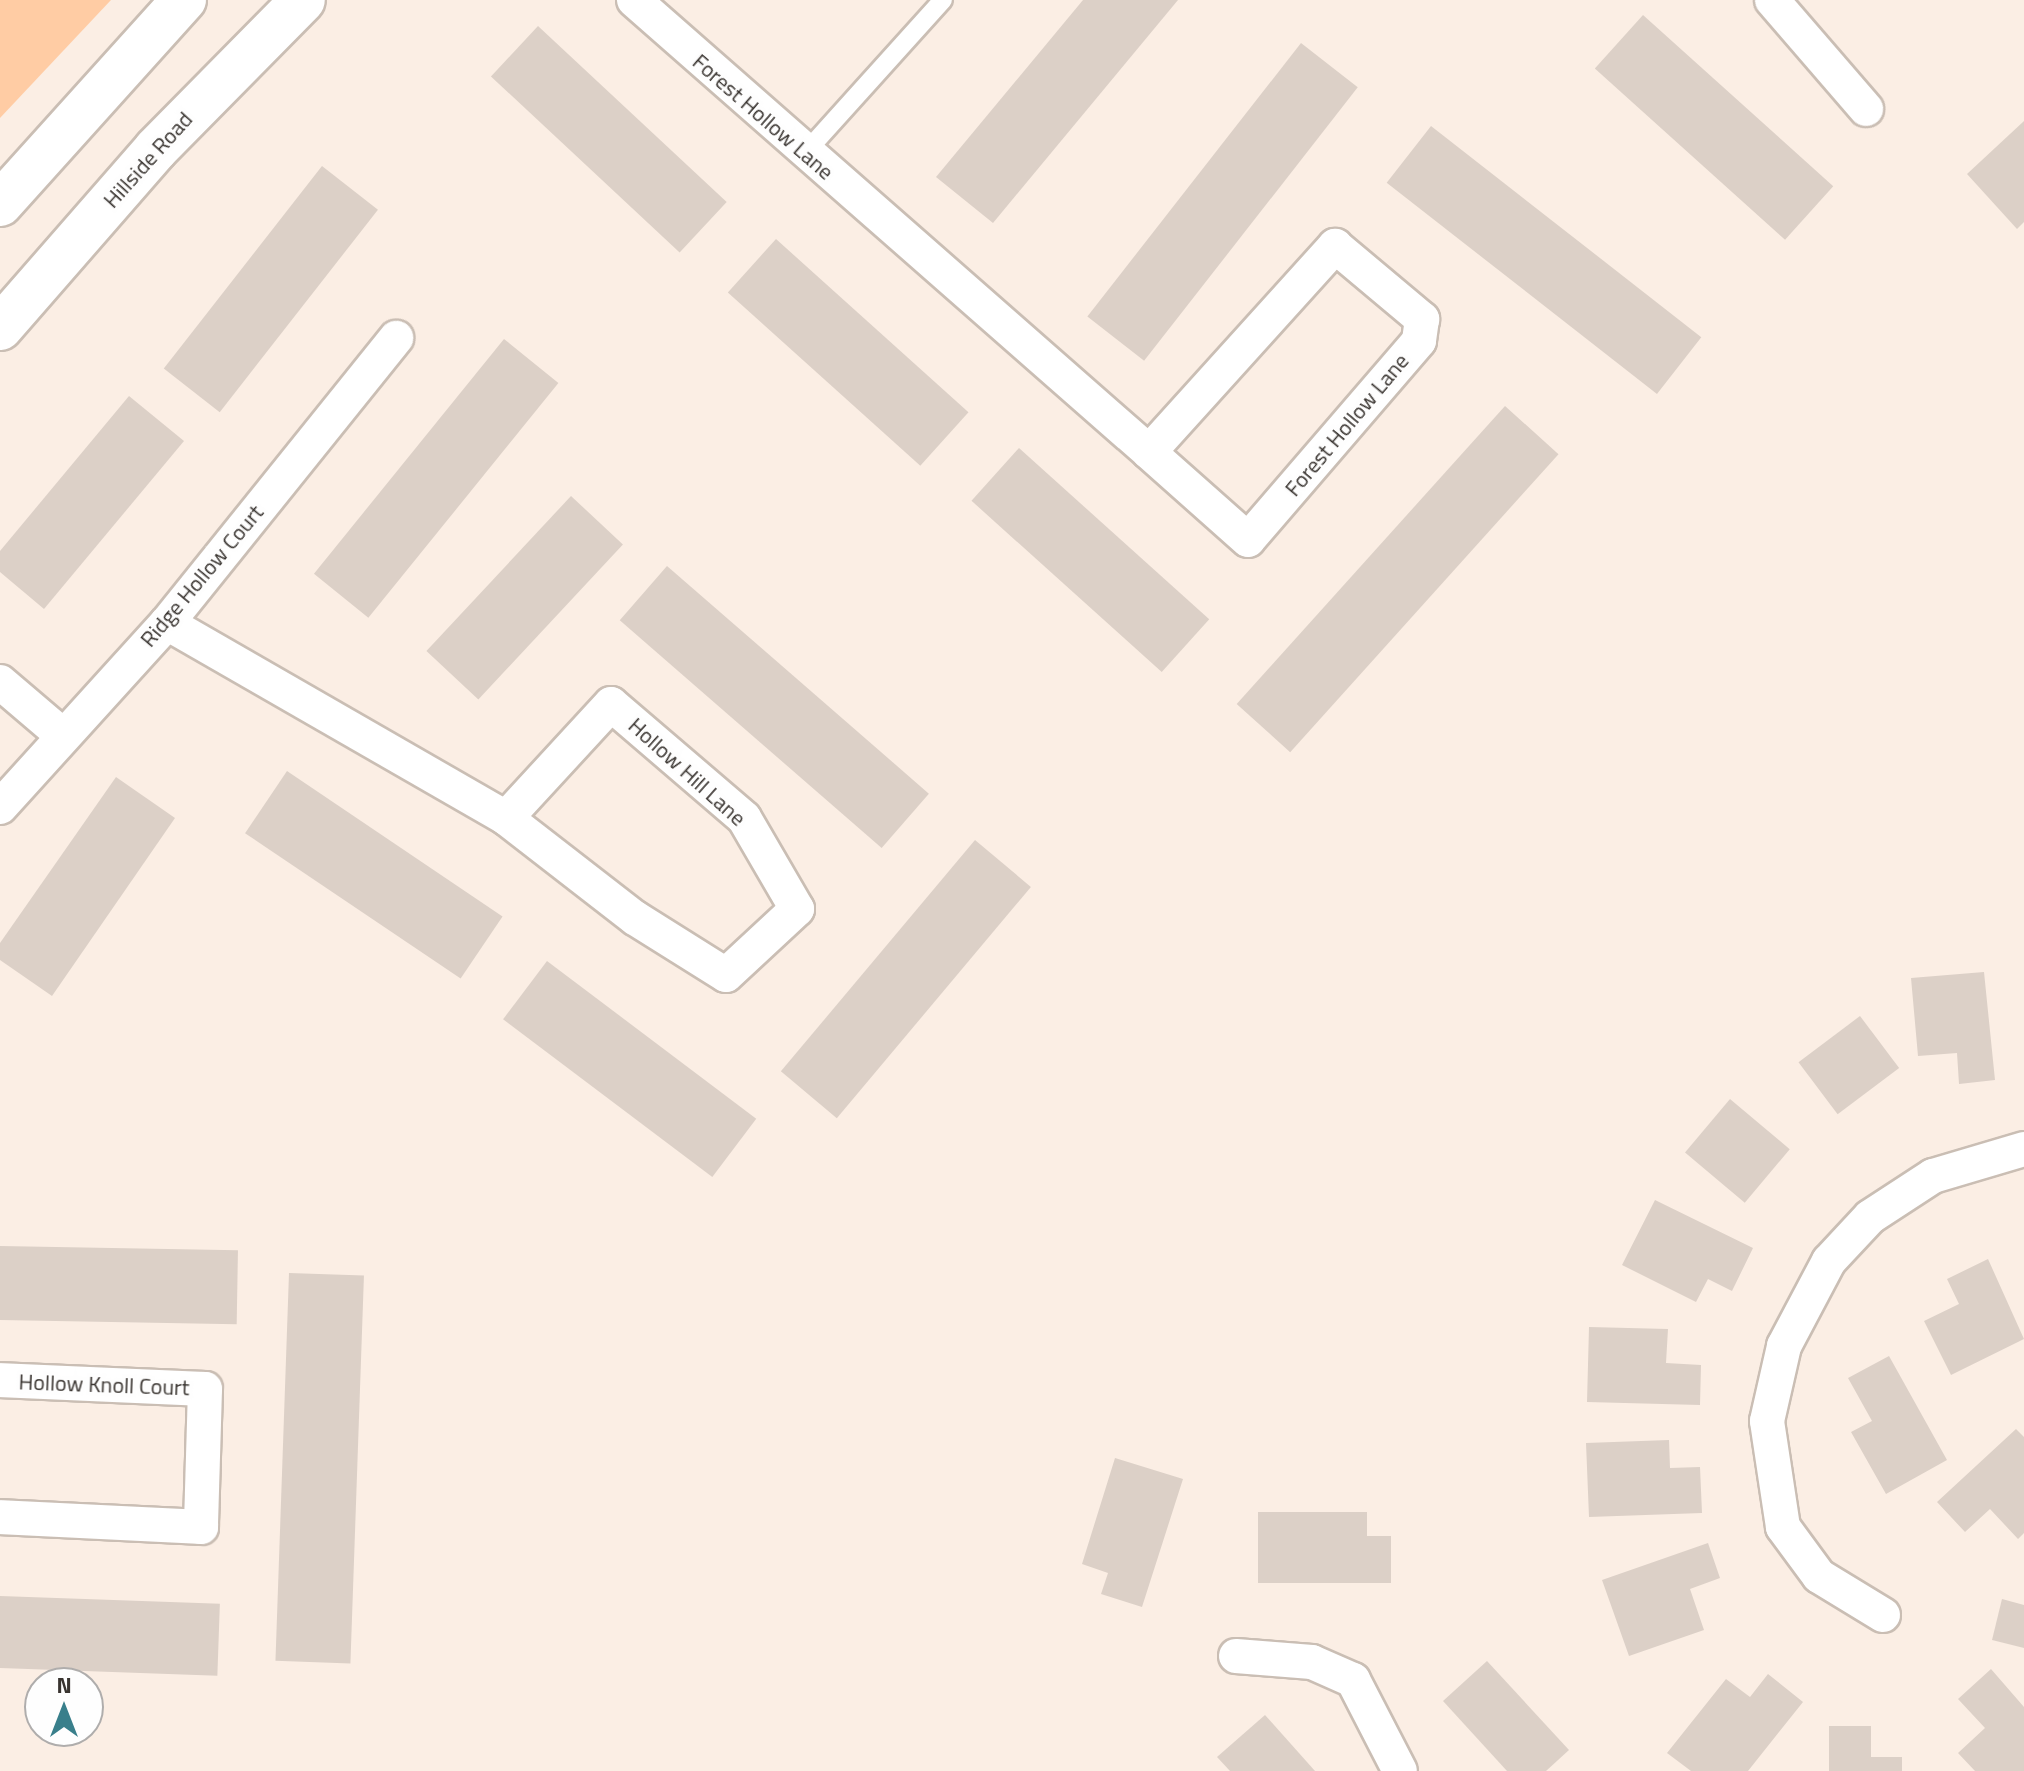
<!DOCTYPE html>
<style>
body{margin:0}
#map{position:relative;width:2024px;height:1771px;overflow:hidden;background:#fbeee4;font-family:"Titillium Web",sans-serif}
div>[style]{position:absolute}
[style*='--x']{left:calc(var(--x)*1px);top:calc(var(--y)*1px);width:calc(var(--w)*1px);rotate:calc(var(--a)*1deg)}
.green>*{inset:0;background:#ffcca4}
.building>*{inset:0;background:#dcd0c7;transform-origin:0 0}
.roads{filter:drop-shadow(2px 0 #cabeb4) drop-shadow(-2px 0 #cabeb4) drop-shadow(0 2px #cabeb4) drop-shadow(0 -2px #cabeb4)}
.lane>*{height:18px;margin:-9px;padding:0 9px;transform-origin:9px;border-radius:9px;background:#fff}
.street>*{height:34px;margin:-17px;padding:0 17px;transform-origin:17px;border-radius:17px;background:#fff}
.secondary>*{height:44px;margin:-22px;padding:0 22px;transform-origin:22px;border-radius:22px;background:#fff}
span{translate:-50% -50%;white-space:nowrap;text-align:center;line-height:1.15;-webkit-text-stroke:8px #fefefe;paint-order:stroke}
.street-label{font-size:22px;color:#393430}
.north{position:absolute;left:24px;top:1667px;width:80px;height:80px;box-sizing:border-box;background:#fefefe;border:2px solid #afadac;border-radius:50%;rotate:0deg;font-size:22px;font-weight:700;line-height:32px;text-align:center;color:#393430}
.north::after{content:'';display:block;margin:auto;width:28px;height:36px;background:#397f8b;clip-path:polygon(50% 0,100% 100%,50% 72%,0 100%)}
</style>
<div id="map">
<div class="green">
<i style="clip-path:polygon(0 0,111px 0,0 118px)"></i>
</div>
<div class="building">
<i style="clip-path:polygon(1083px 0,1178px 0,993px 223px,936px 177px)"></i>
<i style="left:1643px;top:15px;width:256px;height:72px;rotate:42deg"></i>
<i style="left:538px;top:26px;width:258px;height:69px;rotate:43deg"></i>
<i style="left:1301px;top:43px;width:72px;height:347px;rotate:38deg"></i>
<i style="clip-path:polygon(2024px 121px,2024px 222px,2017px 229px,1967px 174px)"></i>
<i style="left:1431px;top:126px;width:343px;height:72px;rotate:38deg"></i>
<i style="left:322px;top:166px;width:71px;height:257px;rotate:38deg"></i>
<i style="left:776px;top:239px;width:259px;height:72px;rotate:42deg"></i>
<i style="left:504px;top:339px;width:70px;height:302px;rotate:39deg"></i>
<i style="clip-path:polygon(129px 396px,184px 441px,44px 609px,0 572px,0 551px)"></i>
<i style="left:1505px;top:406px;width:72px;height:401px;rotate:42deg"></i>
<i style="left:1019px;top:448px;width:256px;height:71px;rotate:42deg"></i>
<i style="left:571px;top:496px;width:71px;height:212px;rotate:43deg"></i>
<i style="left:667px;top:566px;width:347px;height:72px;rotate:41deg"></i>
<i style="left:287px;top:771px;width:260px;height:75px;rotate:34deg"></i>
<i style="clip-path:polygon(116px 777px,175px 818px,52px 996px,0 960px,0 943px)"></i>
<i style="left:975px;top:840px;width:73px;height:302px;rotate:40deg"></i>
<i style="left:547px;top:961px;width:262px;height:73px;rotate:37deg"></i>
<i style="clip-path:polygon(1984px 972px,1995px 1080px,1959px 1084px,1957px 1053px,1918px 1056px,1911px 978px)"></i>
<i style="left:1860px;top:1016px;width:65px;height:77px;rotate:53deg"></i>
<i style="left:1730px;top:1099px;width:78px;height:70px;rotate:40deg"></i>
<i style="clip-path:polygon(1655px 1200px,1753px 1248px,1732px 1291px,1708px 1279px,1696px 1302px,1622px 1265px)"></i>
<i style="left:0;top:1246px;width:238px;height:74px;rotate:1deg"></i>
<i style="clip-path:polygon(1988px 1259px,2024px 1339px,1951px 1375px,1924px 1321px,1959px 1304px,1947px 1279px)"></i>
<i style="left:289px;top:1273px;width:75px;height:388px;rotate:2deg"></i>
<i style="clip-path:polygon(1589px 1327px,1668px 1329px,1666px 1363px,1701px 1365px,1700px 1405px,1587px 1402px)"></i>
<i style="clip-path:polygon(1889px 1356px,1947px 1460px,1886px 1494px,1851px 1432px,1872px 1421px,1848px 1378px)"></i>
<i style="clip-path:polygon(2016px 1429px,2024px 1437px,2024px 1533px,2018px 1539px,1990px 1509px,1965px 1532px,1937px 1502px)"></i>
<i style="clip-path:polygon(1669px 1440px,1670px 1468px,1700px 1467px,1702px 1513px,1589px 1517px,1586px 1443px)"></i>
<i style="clip-path:polygon(1115px 1458px,1183px 1479px,1142px 1607px,1101px 1594px,1108px 1573px,1082px 1564px)"></i>
<i style="clip-path:polygon(1258px 1512px,1367px 1512px,1367px 1536px,1391px 1536px,1391px 1583px,1258px 1583px)"></i>
<i style="clip-path:polygon(1708px 1543px,1720px 1578px,1690px 1589px,1704px 1630px,1629px 1656px,1602px 1580px)"></i>
<i style="left:0;top:1596px;width:220px;height:72px;rotate:2deg"></i>
<i style="clip-path:polygon(2002px 1599px,2024px 1605px,2024px 1648px,1992px 1640px)"></i>
<i style="clip-path:polygon(1487px 1661px,1569px 1750px,1546px 1771px,1507px 1771px,1443px 1701px)"></i>
<i style="clip-path:polygon(1991px 1669px,2024px 1707px,2024px 1771px,1975px 1771px,1958px 1753px,1985px 1728px,1958px 1699px)"></i>
<i style="clip-path:polygon(1768px 1674px,1803px 1702px,1748px 1771px,1691px 1771px,1667px 1753px,1726px 1679px,1750px 1697px)"></i>
<i style="clip-path:polygon(1265px 1715px,1315px 1771px,1230px 1771px,1217px 1757px)"></i>
<i style="clip-path:polygon(1829px 1726px,1871px 1726px,1871px 1757px,1902px 1757px,1902px 1771px,1829px 1771px)"></i>
</div>
<div class="roads">
<div class="lane">
<i style="--x:805;--y:153;--w:206;--a:-48"></i>
</div>
<div class="street">
<i style="--x:634;--y:0;--w:685;--a:41.27"></i>
<i style="--x:1772;--y:0;--w:144;--a:49.2"></i>
<i style="--x:1335;--y:246;--w:114;--a:40"></i>
<i style="--x:1422;--y:319;--w:22;--a:98"></i>
<i style="--x:1419;--y:341;--w:262;--a:130.7"></i>
<i style="--x:1248;--y:540;--w:132;--a:-138.4"></i>
<i style="--x:1149;--y:452;--w:278;--a:-47.9"></i>
<i style="--x:167;--y:623;--w:391;--a:29.9"></i>
<i style="--x:506;--y:818;--w:163;--a:37.8"></i>
<i style="--x:635;--y:918;--w:107;--a:32.1"></i>
<i style="--x:726;--y:975;--w:97;--a:-42.9"></i>
<i style="--x:797;--y:909;--w:105;--a:-120.2"></i>
<i style="--x:744;--y:818;--w:175;--a:-139.4"></i>
<i style="--x:611;--y:704;--w:155;--a:132.6"></i>
<i style="--x:0;--y:682;--w:79;--a:40.4"></i>
<i style="--x:0;--y:807;--w:248;--a:-47.8"></i>
<i style="--x:167;--y:623;--w:366;--a:-51.2"></i>
<i style="--x:0;--y:1380;--w:205;--a:2.5"></i>
<i style="--x:205;--y:1389;--w:138;--a:91.7"></i>
<i style="--x:201;--y:1527;--w:201;--a:-177.2"></i>
<i style="--x:1883;--y:1615;--w:75;--a:-148.6"></i>
<i style="--x:1819;--y:1576;--w:61;--a:-126.3"></i>
<i style="--x:1783;--y:1527;--w:107;--a:-98.6"></i>
<i style="--x:1767;--y:1421;--w:77;--a:-77.2"></i>
<i style="--x:1784;--y:1346;--w:96;--a:-62.1"></i>
<i style="--x:1829;--y:1261;--w:60;--a:-47"></i>
<i style="--x:1870;--y:1217;--w:75;--a:-33.1"></i>
<i style="--x:1933;--y:1176;--w:95;--a:-16.5"></i>
<i style="--x:1236;--y:1656;--w:76;--a:4.5"></i>
<i style="--x:1312;--y:1662;--w:45;--a:23.7"></i>
<i style="--x:1353;--y:1680;--w:102;--a:62.7"></i>
</div>
<div class="secondary">
<i style="--x:0;--y:204;--w:275;--a:-48"></i>
<i style="--x:0;--y:328;--w:237;--a:-48.9"></i>
<i style="--x:156;--y:149;--w:209;--a:-45.4"></i>
</div>
</div>
<div class="street-label">
<span style="left:763px;top:117px;rotate:41deg">Forest Hollow Lane</span>
<span style="left:148px;top:160px;rotate:-48deg">Hillside Road</span>
<span style="left:1347px;top:425px;rotate:-50deg">Forest Hollow Lane</span>
<span style="left:202px;top:576px;rotate:-50deg">Ridge Hollow Court</span>
<span style="left:687px;top:772px;rotate:42deg">Hollow Hill Lane</span>
<span style="left:104px;top:1385px;rotate:2deg">Hollow Knoll Court</span>
</div>
<div class="north">N</div>
</div>
